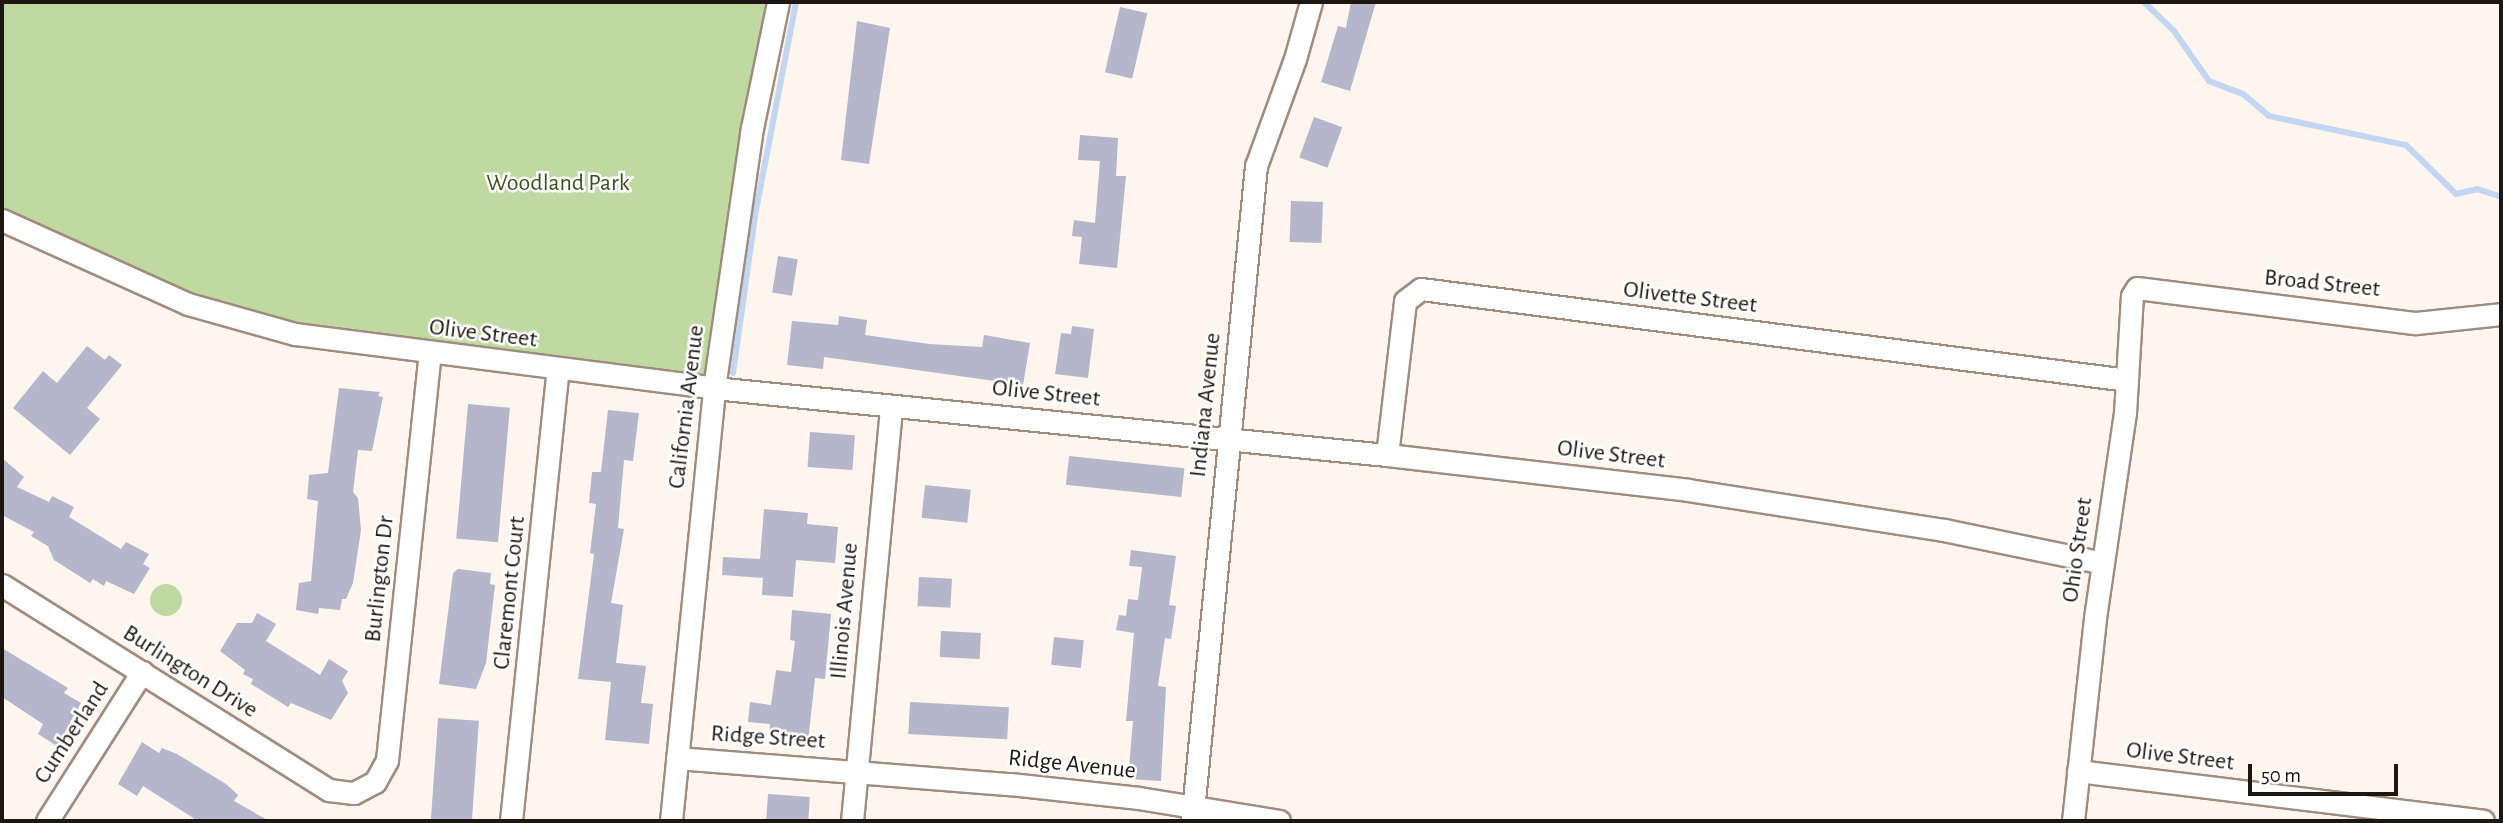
<!DOCTYPE html>
<style>
body{margin:0}
#map{position:relative;width:2503px;height:823px;overflow:hidden;background:#fef5ef;font-family:"Alegreya Sans",sans-serif}
div>[style]{position:absolute}
[style*='--x']{left:calc(var(--x)*1px);top:calc(var(--y)*1px);width:calc(var(--w)*1px);rotate:calc(var(--a)*1deg)}
.green>*{inset:0;background:#bfd9a1}
.round{border-radius:50%}
.stream>*{height:6px;margin:-3px;padding:0 3px;transform-origin:3px;border-radius:3px;background:#c2d6f2}
.building>*{inset:0;background:#b5b5cb;transform-origin:0 0}
.roads{filter:drop-shadow(2px 0 #a08c7f) drop-shadow(-2px 0 #a08c7f) drop-shadow(0 2px #a08c7f) drop-shadow(0 -2px #a08c7f)}
.minor>*{height:21px;margin:-10.5px;padding:0 10.5px;transform-origin:10.5px;border-radius:10.5px;background:#fff}
span{translate:-50% -50%;white-space:nowrap;text-align:center;line-height:1.15;-webkit-text-stroke:5px #fff;paint-order:stroke}
.park-label{font-size:24px;color:#3b511a}
.street-label{font-size:24px;color:#1d1611}
.frame{position:absolute;inset:0;border:4px solid #1d1611;pointer-events:none}
.scale{position:absolute;left:2248px;top:764px;width:150px;height:32px;box-sizing:border-box;border:4px solid #1d1611;border-top:0;padding-left:9px;font-size:21px;line-height:24px;white-space:nowrap;color:#1d1611;-webkit-text-stroke:5px #fff;paint-order:stroke}
</style>
<div id="map">
<div class="green">
<i style="clip-path:polygon(2px 2px,778px 2px,714px 388px,295px 334px,142px 285px,2px 216px)"></i>
<i class="round" style="left:150px;top:584px;width:32px;height:32px"></i>
</div>
<div class="stream">
<i style="--x:2144;--y:2;--w:42;--a:44"></i>
<i style="--x:2174;--y:31;--w:61;--a:55"></i>
<i style="--x:2209;--y:81;--w:36;--a:21"></i>
<i style="--x:2243;--y:94;--w:34;--a:40"></i>
<i style="--x:2269;--y:116;--w:140;--a:12"></i>
<i style="--x:2406;--y:145;--w:70;--a:44.4"></i>
<i style="--x:2456;--y:194;--w:22;--a:-13"></i>
<i style="--x:2477;--y:189;--w:25;--a:18"></i>
<i style="--x:733;--y:373;--w:165;--a:-82"></i>
<i style="--x:756;--y:210;--w:212;--a:-79.1"></i>
</div>
<div class="building">
<i style="clip-path:polygon(1351px 2px,1376px 2px,1350px 91px,1321px 82px,1338px 26px,1346px 28px)"></i>
<i style="left:1120px;top:7px;width:28px;height:67px;rotate:13deg"></i>
<i style="clip-path:polygon(857px 21px,890px 28px,869px 164px,841px 160px)"></i>
<i style="left:1314px;top:117px;width:30px;height:43px;rotate:20deg"></i>
<i style="clip-path:polygon(1080px 135px,1118px 138px,1116px 176px,1126px 176px,1117px 268px,1079px 264px,1082px 237px,1072px 236px,1074px 220px,1095px 223px,1100px 161px,1078px 160px)"></i>
<i style="left:1291px;top:201px;width:32px;height:41px;rotate:2deg"></i>
<i style="left:778px;top:256px;width:20px;height:37px;rotate:9deg"></i>
<i style="clip-path:polygon(839px 316px,867px 320px,865px 335px,929px 344px,982px 347px,984px 335px,1030px 343px,1023px 385px,824px 357px,823px 369px,787px 365px,792px 321px,838px 325px)"></i>
<i style="clip-path:polygon(1072px 326px,1094px 329px,1088px 378px,1055px 374px,1061px 333px,1071px 334px)"></i>
<i style="clip-path:polygon(87px 346px,105px 360px,109px 355px,122px 365px,87px 408px,100px 419px,70px 455px,13px 408px,43px 371px,57px 383px)"></i>
<i style="clip-path:polygon(339px 388px,380px 392px,378px 396px,383px 397px,372px 451px,358px 450px,353px 492px,358px 498px,361px 530px,353px 583px,346px 599px,342px 599px,340px 610px,319px 608px,318px 614px,296px 610px,299px 583px,311px 581px,318px 501px,307px 499px,309px 475px,328px 473px)"></i>
<i style="left:468px;top:404px;width:42px;height:135px;rotate:5deg"></i>
<i style="clip-path:polygon(608px 410px,639px 413px,633px 461px,624px 460px,618px 528px,624px 529px,611px 603px,623px 605px,616px 663px,646px 666px,641px 703px,653px 704px,649px 744px,605px 740px,611px 682px,578px 679px,594px 554px,590px 553px,596px 504px,589px 503px,592px 472px,601px 472px)"></i>
<i style="left:810px;top:432px;width:45px;height:35px;rotate:4deg"></i>
<i style="left:1069px;top:456px;width:116px;height:29px;rotate:6deg"></i>
<i style="clip-path:polygon(2px 458px,24px 477px,17px 487px,49px 502px,52px 496px,74px 507px,69px 517px,121px 549px,126px 542px,149px 554px,143px 564px,150px 568px,134px 594px,106px 581px,104px 586px,93px 579px,90px 583px,54px 560px,48px 546px,31px 536px,34px 532px,2px 515px)"></i>
<i style="left:925px;top:485px;width:46px;height:33px;rotate:6deg"></i>
<i style="clip-path:polygon(764px 509px,808px 513px,807px 524px,838px 527px,835px 563px,796px 560px,793px 597px,762px 595px,763px 578px,722px 575px,723px 557px,760px 559px)"></i>
<i style="clip-path:polygon(1131px 550px,1176px 556px,1169px 605px,1176px 606px,1171px 639px,1165px 638px,1158px 686px,1166px 687px,1161px 781px,1128px 779px,1133px 721px,1126px 721px,1134px 633px,1116px 630px,1119px 615px,1126px 616px,1128px 599px,1138px 600px,1142px 567px,1129px 566px)"></i>
<i style="clip-path:polygon(458px 569px,491px 573px,490px 584px,495px 585px,486px 663px,476px 689px,439px 684px,453px 573px)"></i>
<i style="left:919px;top:577px;width:33px;height:29px;rotate:3deg"></i>
<i style="clip-path:polygon(792px 610px,831px 614px,825px 679px,815px 678px,808px 741px,769px 736px,770px 724px,748px 722px,750px 702px,771px 705px,776px 670px,791px 672px,795px 641px,790px 640px)"></i>
<i style="clip-path:polygon(257px 613px,276px 624px,266px 641px,320px 675px,329px 659px,348px 671px,342px 681px,348px 693px,331px 720px,291px 703px,288px 707px,251px 684px,253px 679px,243px 674px,245px 670px,220px 651px,237px 623px,252px 623px)"></i>
<i style="left:941px;top:631px;width:40px;height:26px;rotate:3deg"></i>
<i style="left:1054px;top:637px;width:30px;height:28px;rotate:6deg"></i>
<i style="clip-path:polygon(2px 648px,68px 688px,64px 693px,81px 703px,57px 746px,38px 734px,43px 724px,2px 697px)"></i>
<i style="left:910px;top:702px;width:99px;height:32px;rotate:3deg"></i>
<i style="left:438px;top:718px;width:41px;height:103px;rotate:4deg"></i>
<i style="clip-path:polygon(142px 742px,159px 753px,162px 748px,177px 754px,226px 784px,238px 795px,234px 801px,269px 821px,198px 821px,143px 786px,137px 796px,118px 784px)"></i>
<i style="left:768px;top:794px;width:42px;height:27px;rotate:4deg"></i>
</div>
<div class="roads">
<div class="minor">
<i style="--x:2;--y:220;--w:204;--a:24.3"></i>
<i style="--x:188;--y:304;--w:111;--a:15.7"></i>
<i style="--x:295;--y:334;--w:422;--a:7.3"></i>
<i style="--x:714;--y:388;--w:676;--a:5.69"></i>
<i style="--x:1387;--y:455;--w:303;--a:6.6"></i>
<i style="--x:1688;--y:490;--w:259;--a:8.9"></i>
<i style="--x:1944;--y:530;--w:162;--a:11.7"></i>
<i style="--x:1387;--y:455;--w:155;--a:-83.3"></i>
<i style="--x:1405;--y:301;--w:20;--a:-37"></i>
<i style="--x:1421;--y:289;--w:712;--a:7.34"></i>
<i style="--x:2;--y:585;--w:386;--a:32.1"></i>
<i style="--x:329;--y:790;--w:25;--a:7"></i>
<i style="--x:354;--y:793;--w:24;--a:-28"></i>
<i style="--x:375;--y:782;--w:25;--a:-61"></i>
<i style="--x:387;--y:760;--w:408;--a:-84"></i>
<i style="--x:677;--y:758;--w:334;--a:4.5"></i>
<i style="--x:1010;--y:784;--w:130;--a:6.2"></i>
<i style="--x:1139;--y:798;--w:142;--a:9.3"></i>
<i style="--x:2078;--y:771;--w:408;--a:7"></i>
<i style="--x:47;--y:821;--w:177;--a:-57.5"></i>
<i style="--x:511;--y:821;--w:454;--a:-84.1"></i>
<i style="--x:671;--y:821;--w:435;--a:-84.3"></i>
<i style="--x:714;--y:388;--w:263;--a:-81.7"></i>
<i style="--x:752;--y:128;--w:129;--a:-78.3"></i>
<i style="--x:852;--y:821;--w:417;--a:-84.6"></i>
<i style="--x:1192;--y:821;--w:658;--a:-84.42"></i>
<i style="--x:1256;--y:166;--w:114;--a:-70"></i>
<i style="--x:1295;--y:59;--w:59;--a:-74.3"></i>
<i style="--x:2073;--y:821;--w:204;--a:-83.8"></i>
<i style="--x:2095;--y:618;--w:207;--a:-81.7"></i>
<i style="--x:2125;--y:413;--w:117;--a:-86.6"></i>
<i style="--x:2132;--y:296;--w:9;--a:-58"></i>
<i style="--x:2137;--y:288;--w:281;--a:7.2"></i>
<i style="--x:2416;--y:323;--w:85;--a:-6"></i>
</div>
</div>
<div class="park-label">
<span style="left:558px;top:184px">Woodland Park</span>
</div>
<div class="street-label">
<span style="left:2322px;top:284px;rotate:6deg">Broad Street</span>
<span style="left:1690px;top:298px;rotate:7deg">Olivette Street</span>
<span style="left:483px;top:334px;rotate:7deg">Olive Street</span>
<span style="left:1046px;top:394px;rotate:6deg">Olive Street</span>
<span style="left:1206px;top:405px;rotate:-84deg">Indiana Avenue</span>
<span style="left:687px;top:407px;rotate:-83deg">California Avenue</span>
<span style="left:1611px;top:455px;rotate:7deg">Olive Street</span>
<span style="left:2078px;top:550px;rotate:-82deg">Ohio Street</span>
<span style="left:380px;top:579px;rotate:-84deg">Burlington Dr</span>
<span style="left:510px;top:593px;rotate:-84deg">Claremont Court</span>
<span style="left:845px;top:611px;rotate:-85deg">Illinois Avenue</span>
<span style="left:190px;top:672px;rotate:32deg">Burlington Drive</span>
<span style="left:72px;top:733px;rotate:-57deg">Cumberland</span>
<span style="left:768px;top:738px;rotate:4deg">Ridge Street</span>
<span style="left:2180px;top:757px;rotate:7deg">Olive Street</span>
<span style="left:1072px;top:765px;rotate:6deg">Ridge Avenue</span>
</div>
<div class="frame"></div>
<div class="scale">50 m</div>
</div>
